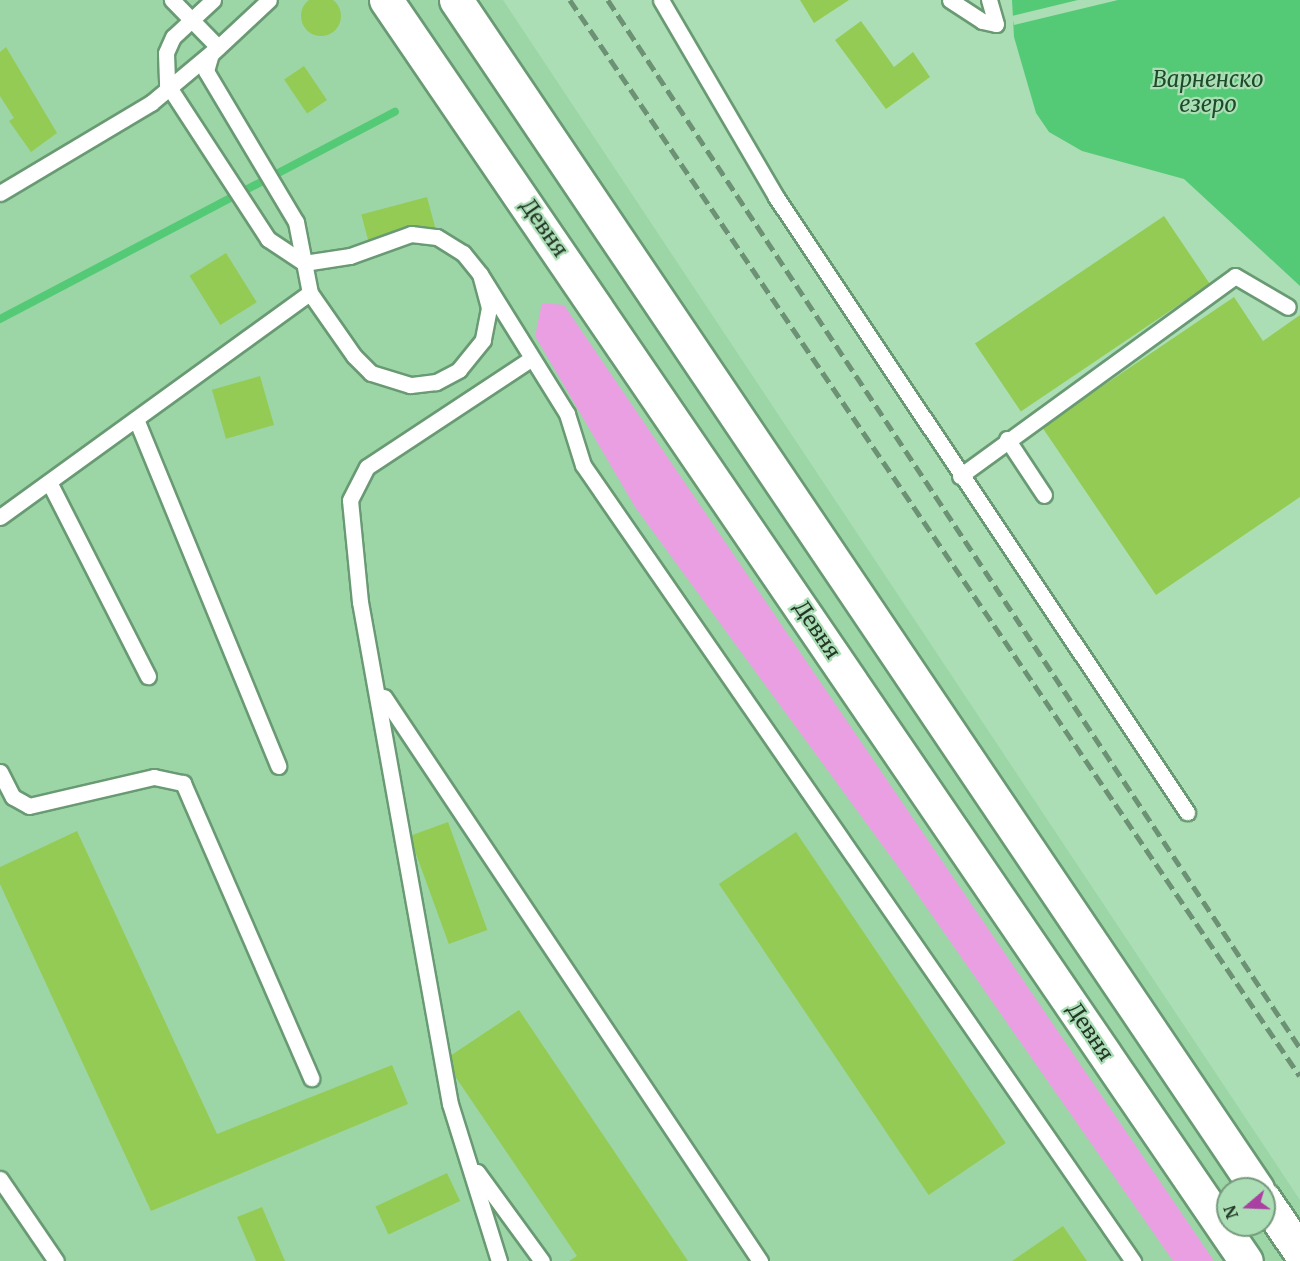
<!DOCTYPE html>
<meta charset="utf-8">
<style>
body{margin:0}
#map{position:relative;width:1300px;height:1261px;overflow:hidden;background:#abdeb5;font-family:Merriweather,serif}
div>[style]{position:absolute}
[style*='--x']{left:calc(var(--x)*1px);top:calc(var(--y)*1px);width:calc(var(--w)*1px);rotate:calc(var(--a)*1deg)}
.built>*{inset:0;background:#9cd6a7}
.green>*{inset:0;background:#ea9fe3}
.water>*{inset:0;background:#55ca76}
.pier>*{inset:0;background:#abdeb5}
.stream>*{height:8px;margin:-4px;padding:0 4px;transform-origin:4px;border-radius:4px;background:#55ca76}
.building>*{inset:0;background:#94cb55;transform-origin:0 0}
.round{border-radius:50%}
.roads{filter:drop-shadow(2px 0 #699a73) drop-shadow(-2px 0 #699a73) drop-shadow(0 2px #699a73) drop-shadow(0 -2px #699a73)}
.lane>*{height:15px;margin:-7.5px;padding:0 7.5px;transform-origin:7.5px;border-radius:7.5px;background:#fff}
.secondary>*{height:33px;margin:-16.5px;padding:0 16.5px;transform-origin:16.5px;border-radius:16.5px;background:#fff}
.rail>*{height:4.5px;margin-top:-2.25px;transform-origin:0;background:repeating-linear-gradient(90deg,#6c9174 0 12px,transparent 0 18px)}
span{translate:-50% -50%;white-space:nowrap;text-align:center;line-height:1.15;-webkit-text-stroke:4.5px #abdeb5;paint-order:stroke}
.street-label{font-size:21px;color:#233727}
.water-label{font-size:22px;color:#1d4b2a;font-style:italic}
.north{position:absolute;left:1216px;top:1177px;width:60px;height:60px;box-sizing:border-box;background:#abdeb5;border:2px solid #759b7c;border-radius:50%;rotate:251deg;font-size:16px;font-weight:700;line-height:24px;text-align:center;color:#233727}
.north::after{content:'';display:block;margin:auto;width:21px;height:27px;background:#a940a2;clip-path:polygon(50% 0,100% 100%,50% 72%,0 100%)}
</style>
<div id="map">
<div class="built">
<i style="clip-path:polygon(evenodd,0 0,503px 0,1300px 1200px,1300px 1261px,0 1261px,0 0,1228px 1189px,1264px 1189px,1264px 1225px,1228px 1225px,1228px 1189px)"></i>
</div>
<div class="green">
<i style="clip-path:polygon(542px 303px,564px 305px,1214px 1261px,1173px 1261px,899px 868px,635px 507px,535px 336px)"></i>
</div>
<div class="water">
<i style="clip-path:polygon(1012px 0,1300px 0,1300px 286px,1184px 179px,1082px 151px,1049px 132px,1036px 113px,1014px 37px)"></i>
</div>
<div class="pier">
<i style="clip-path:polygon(1078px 0,1118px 0,1014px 25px,1012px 16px)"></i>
</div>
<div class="stream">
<i style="--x:0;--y:319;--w:446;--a:-27.7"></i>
</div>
<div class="building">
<i class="round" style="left:301px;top:-4px;width:40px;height:40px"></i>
<i style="clip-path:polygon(800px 0,849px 0,814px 23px)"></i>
<i style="clip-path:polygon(861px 21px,894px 67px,913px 52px,930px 77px,886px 109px,835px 40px)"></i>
<i style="clip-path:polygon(6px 47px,57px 133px,31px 152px,9px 121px,14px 118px,0 96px,0 52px)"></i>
<i style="left:304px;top:66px;width:41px;height:24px;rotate:56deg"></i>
<i style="left:427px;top:197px;width:35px;height:68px;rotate:75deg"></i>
<i style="left:1164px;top:216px;width:82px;height:228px;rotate:56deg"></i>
<i style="left:226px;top:253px;width:58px;height:43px;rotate:58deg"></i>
<i style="clip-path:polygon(1234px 297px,1263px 341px,1300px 315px,1300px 497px,1156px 595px,1042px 427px)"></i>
<i style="left:260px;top:376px;width:51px;height:50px;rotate:74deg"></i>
<i style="left:448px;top:822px;width:115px;height:41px;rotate:70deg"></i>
<i style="clip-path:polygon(77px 831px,217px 1134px,392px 1065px,408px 1104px,151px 1211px,0 884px,0 867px)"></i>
<i style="left:796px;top:832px;width:375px;height:93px;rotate:56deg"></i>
<i style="clip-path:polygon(519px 1010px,688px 1261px,569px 1261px,577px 1256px,444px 1060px)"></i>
<i style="left:447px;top:1173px;width:31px;height:79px;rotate:65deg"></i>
<i style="clip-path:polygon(262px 1207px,285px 1261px,256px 1261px,237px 1217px)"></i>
<i style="clip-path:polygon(1063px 1226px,1087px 1261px,1012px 1261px)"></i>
</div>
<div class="roads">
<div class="lane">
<i style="--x:213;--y:0;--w:54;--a:137.2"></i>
<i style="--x:173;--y:37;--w:17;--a:114"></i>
<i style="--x:166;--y:53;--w:31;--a:88"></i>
<i style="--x:167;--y:84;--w:185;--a:56.9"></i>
<i style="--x:268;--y:239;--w:43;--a:33.7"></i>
<i style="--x:304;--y:263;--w:42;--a:-101"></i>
<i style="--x:296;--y:222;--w:176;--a:-120.8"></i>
<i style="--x:206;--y:71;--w:18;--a:-74"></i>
<i style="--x:211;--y:54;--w:79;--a:-43"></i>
<i style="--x:661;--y:0;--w:228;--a:59.7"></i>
<i style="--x:776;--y:197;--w:740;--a:56.25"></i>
<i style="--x:950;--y:0;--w:38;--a:33"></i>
<i style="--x:982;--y:21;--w:14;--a:12"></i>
<i style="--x:996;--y:24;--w:25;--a:-106"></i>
<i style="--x:0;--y:193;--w:176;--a:-30.8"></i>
<i style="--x:151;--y:103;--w:87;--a:-39.9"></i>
<i style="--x:218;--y:47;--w:66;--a:-134.4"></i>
<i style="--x:411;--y:234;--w:26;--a:7"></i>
<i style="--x:437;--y:237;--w:31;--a:32"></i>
<i style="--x:463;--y:253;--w:27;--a:51"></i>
<i style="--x:480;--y:274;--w:35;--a:75"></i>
<i style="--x:489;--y:308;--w:33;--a:101"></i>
<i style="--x:483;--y:340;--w:38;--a:129"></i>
<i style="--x:459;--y:370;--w:26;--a:152"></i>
<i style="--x:436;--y:382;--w:26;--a:173"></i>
<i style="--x:410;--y:385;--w:41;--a:-162.9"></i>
<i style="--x:371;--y:373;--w:24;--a:-135"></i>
<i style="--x:354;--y:356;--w:77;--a:-124.9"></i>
<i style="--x:310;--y:293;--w:31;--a:-101"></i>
<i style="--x:304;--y:263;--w:47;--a:-8.7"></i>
<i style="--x:350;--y:256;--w:65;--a:-19.8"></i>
<i style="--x:480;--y:274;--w:165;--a:58.1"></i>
<i style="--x:567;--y:414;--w:53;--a:72.6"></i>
<i style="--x:583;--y:465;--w:968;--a:55.36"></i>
<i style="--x:136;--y:419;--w:375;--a:67.7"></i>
<i style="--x:1007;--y:439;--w:67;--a:56.5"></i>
<i style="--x:960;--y:476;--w:340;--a:-36"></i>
<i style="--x:1235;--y:276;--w:61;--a:30.3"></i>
<i style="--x:49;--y:482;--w:218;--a:63"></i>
<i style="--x:0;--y:517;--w:382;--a:-35.9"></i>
<i style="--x:384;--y:697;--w:678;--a:56.31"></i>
<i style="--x:0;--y:772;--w:28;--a:63"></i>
<i style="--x:13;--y:797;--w:18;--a:29"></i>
<i style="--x:29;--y:806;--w:128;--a:-13.1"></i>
<i style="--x:154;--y:777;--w:30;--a:12"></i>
<i style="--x:183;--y:783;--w:322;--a:66.5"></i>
<i style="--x:477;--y:1172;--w:110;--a:53.9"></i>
<i style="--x:0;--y:1179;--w:99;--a:55.7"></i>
<i style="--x:499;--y:1261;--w:164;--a:-107.3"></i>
<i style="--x:450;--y:1104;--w:510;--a:-100.16"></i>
<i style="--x:360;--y:602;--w:102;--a:-95.6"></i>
<i style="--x:350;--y:500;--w:37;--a:-63"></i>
<i style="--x:367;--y:467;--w:196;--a:-33.4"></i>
</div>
<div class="secondary">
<i style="--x:386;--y:0;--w:1526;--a:55.71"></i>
<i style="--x:456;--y:0;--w:1434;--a:56.03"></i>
<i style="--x:1264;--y:1199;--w:64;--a:55.8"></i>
</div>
</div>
<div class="rail">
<i style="--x:570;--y:0;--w:1300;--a:55.85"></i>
<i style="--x:608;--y:0;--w:1256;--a:56.56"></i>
</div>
<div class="street-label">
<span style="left:544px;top:228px;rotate:55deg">Девня</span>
<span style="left:817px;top:630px;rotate:56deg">Девня</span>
<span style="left:1090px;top:1032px;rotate:56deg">Девня</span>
</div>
<div class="water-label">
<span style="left:1208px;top:92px">Варненско<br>езеро</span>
</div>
<div class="north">N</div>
</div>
